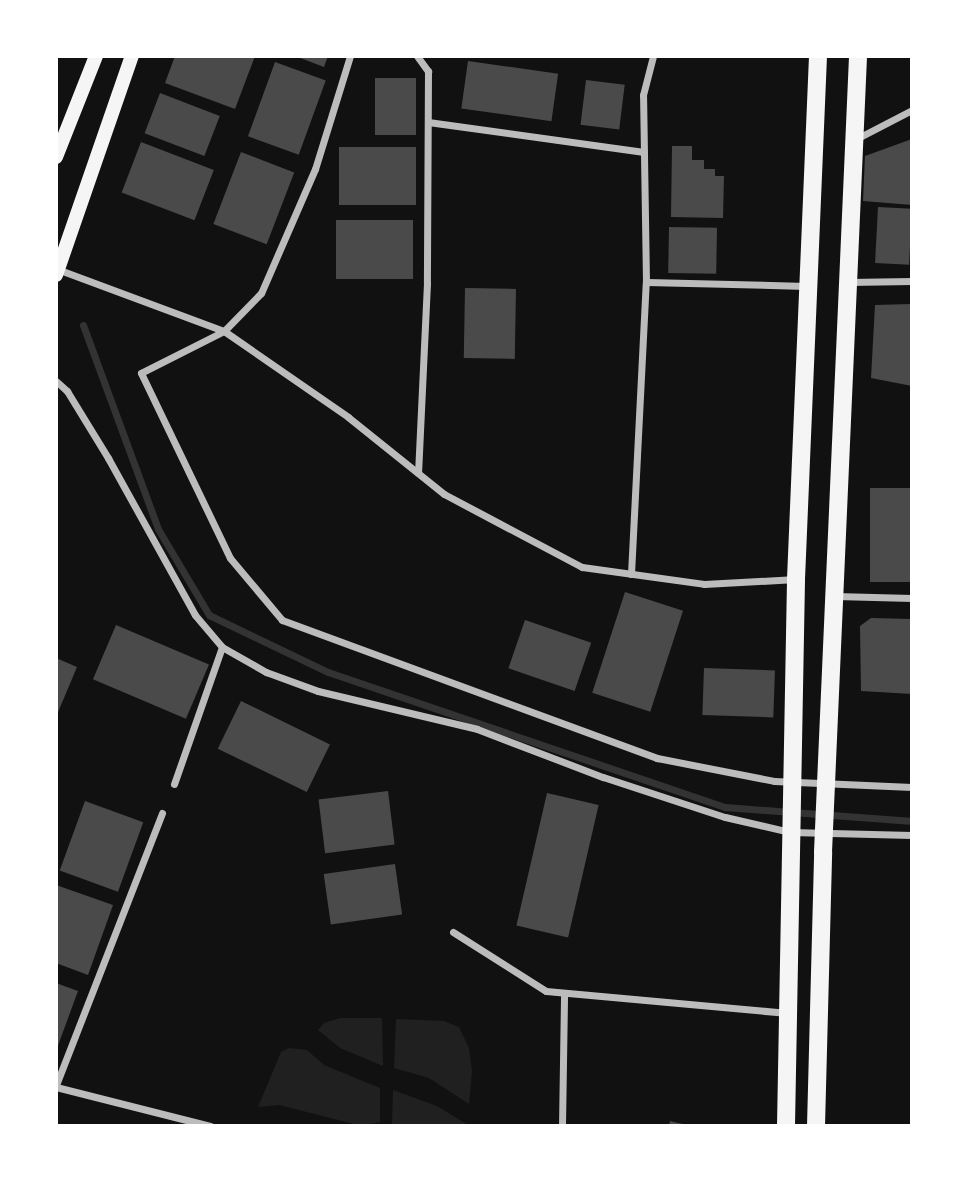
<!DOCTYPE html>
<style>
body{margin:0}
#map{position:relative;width:968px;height:1182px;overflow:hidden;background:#111;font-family:"Titillium Web",sans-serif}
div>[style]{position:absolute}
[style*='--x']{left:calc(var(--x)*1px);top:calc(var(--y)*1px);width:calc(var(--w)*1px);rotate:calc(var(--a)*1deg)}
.green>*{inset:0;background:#202020}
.stream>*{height:7px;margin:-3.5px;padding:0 3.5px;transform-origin:3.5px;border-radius:3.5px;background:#333}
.building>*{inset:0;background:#4a4a4a;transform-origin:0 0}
.minor>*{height:7px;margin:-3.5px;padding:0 3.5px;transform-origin:3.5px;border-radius:3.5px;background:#bcbcbc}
.secondary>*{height:14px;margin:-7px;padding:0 7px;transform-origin:7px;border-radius:7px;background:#f5f5f5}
.primary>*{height:18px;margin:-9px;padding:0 9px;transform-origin:9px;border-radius:9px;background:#f5f5f5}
span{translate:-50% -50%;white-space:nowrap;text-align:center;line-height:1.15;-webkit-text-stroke:5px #fff;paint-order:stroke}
.frame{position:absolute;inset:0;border:58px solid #fff;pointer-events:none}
</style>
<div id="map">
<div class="green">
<i style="clip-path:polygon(340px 1018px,382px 1018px,383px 1066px,340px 1048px,318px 1030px,324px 1023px)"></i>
<i style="clip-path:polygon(396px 1019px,444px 1021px,459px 1027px,469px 1048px,472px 1071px,469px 1104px,429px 1078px,394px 1068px)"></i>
<i style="clip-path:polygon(289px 1048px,307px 1050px,324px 1065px,380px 1088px,380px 1122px,362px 1126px,279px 1105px,258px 1107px,281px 1052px)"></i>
<i style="clip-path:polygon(393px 1090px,437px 1106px,470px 1126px,392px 1126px)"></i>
</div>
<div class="stream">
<i style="--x:83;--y:325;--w:217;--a:69.8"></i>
<i style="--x:158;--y:529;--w:100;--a:59.3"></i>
<i style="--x:209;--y:615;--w:132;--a:25.6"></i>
<i style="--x:328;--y:672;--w:419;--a:18.8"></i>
<i style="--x:725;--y:807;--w:188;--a:4.3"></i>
</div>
<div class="building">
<i style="clip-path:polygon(175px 56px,255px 56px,235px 109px,165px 83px)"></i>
<i style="clip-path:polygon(295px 56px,328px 56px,324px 67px)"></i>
<i style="left:468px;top:61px;width:91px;height:48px;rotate:8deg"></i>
<i style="left:275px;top:62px;width:54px;height:79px;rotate:20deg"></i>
<i style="left:375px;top:78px;width:41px;height:57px"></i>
<i style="left:586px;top:80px;width:39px;height:45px;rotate:7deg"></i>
<i style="left:160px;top:93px;width:64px;height:43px;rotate:21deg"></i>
<i style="clip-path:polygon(912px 139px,912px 205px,863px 201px,865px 156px)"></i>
<i style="left:141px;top:142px;width:78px;height:54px;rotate:21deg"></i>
<i style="clip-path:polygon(672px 146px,692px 146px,692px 160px,704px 160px,704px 169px,715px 169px,715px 176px,724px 176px,723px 218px,671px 217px)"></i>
<i style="left:339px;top:147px;width:77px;height:58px"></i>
<i style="left:241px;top:152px;width:57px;height:77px;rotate:21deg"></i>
<i style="left:878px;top:207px;width:34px;height:56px;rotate:3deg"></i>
<i style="left:336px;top:220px;width:77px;height:59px"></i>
<i style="left:669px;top:227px;width:48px;height:46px;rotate:1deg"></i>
<i style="left:465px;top:288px;width:51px;height:70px;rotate:1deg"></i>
<i style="clip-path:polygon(912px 304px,912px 386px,871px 378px,875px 305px)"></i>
<i style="left:912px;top:488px;width:94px;height:42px;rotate:90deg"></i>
<i style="left:625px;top:592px;width:61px;height:106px;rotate:18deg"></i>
<i style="clip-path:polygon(871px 618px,912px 619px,912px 694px,861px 691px,860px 626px)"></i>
<i style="left:525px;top:620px;width:70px;height:51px;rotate:19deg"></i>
<i style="left:116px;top:625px;width:101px;height:59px;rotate:23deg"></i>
<i style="clip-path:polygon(56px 658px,77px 667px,56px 717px)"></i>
<i style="left:704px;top:668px;width:71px;height:47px;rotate:2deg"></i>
<i style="left:241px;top:701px;width:99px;height:53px;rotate:26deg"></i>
<i style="left:388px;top:791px;width:54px;height:70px;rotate:83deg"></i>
<i style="left:547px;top:793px;width:53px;height:136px;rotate:13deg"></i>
<i style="left:85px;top:801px;width:62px;height:74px;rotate:20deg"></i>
<i style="left:395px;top:864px;width:51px;height:72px;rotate:82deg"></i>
<i style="clip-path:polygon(56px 885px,113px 905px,88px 975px,56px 963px)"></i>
<i style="clip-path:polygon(56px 983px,78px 991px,56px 1051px)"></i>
<i style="clip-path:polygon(670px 1121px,687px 1125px,687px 1126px,669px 1126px)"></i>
</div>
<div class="minor">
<i style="--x:350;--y:56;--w:118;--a:107.2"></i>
<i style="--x:315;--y:169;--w:135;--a:113.5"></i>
<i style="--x:261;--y:293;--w:53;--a:134.2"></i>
<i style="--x:224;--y:331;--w:93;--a:153.2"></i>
<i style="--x:141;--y:373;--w:205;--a:64.3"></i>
<i style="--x:230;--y:558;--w:81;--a:50"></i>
<i style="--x:282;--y:620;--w:400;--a:20.2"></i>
<i style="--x:657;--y:758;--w:119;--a:11.1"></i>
<i style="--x:774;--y:781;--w:138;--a:2.5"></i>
<i style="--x:417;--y:56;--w:19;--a:54"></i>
<i style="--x:428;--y:71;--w:212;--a:90.3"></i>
<i style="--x:427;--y:283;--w:190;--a:92.7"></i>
<i style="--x:428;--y:122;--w:218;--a:7.9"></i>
<i style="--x:856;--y:139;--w:63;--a:-27.4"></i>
<i style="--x:57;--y:269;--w:178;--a:20.4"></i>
<i style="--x:224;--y:331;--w:151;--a:34.7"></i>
<i style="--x:348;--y:417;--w:123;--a:38.7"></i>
<i style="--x:444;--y:494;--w:156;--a:27.9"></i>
<i style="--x:582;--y:567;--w:123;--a:7.9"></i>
<i style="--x:704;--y:584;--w:92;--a:-3.1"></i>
<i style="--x:646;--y:282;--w:160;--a:1.4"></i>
<i style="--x:848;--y:282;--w:64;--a:-0.9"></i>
<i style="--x:56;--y:381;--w:15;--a:42"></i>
<i style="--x:67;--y:391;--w:79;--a:58.5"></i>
<i style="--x:108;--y:458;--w:179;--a:61"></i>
<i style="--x:195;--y:615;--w:42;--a:49.8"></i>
<i style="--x:222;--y:647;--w:51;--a:29.6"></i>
<i style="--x:266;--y:672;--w:55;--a:20.1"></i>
<i style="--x:318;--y:691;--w:163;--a:13.4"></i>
<i style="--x:477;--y:729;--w:135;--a:20.9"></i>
<i style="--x:603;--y:777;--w:128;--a:18.2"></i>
<i style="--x:725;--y:817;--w:67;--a:13"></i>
<i style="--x:790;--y:832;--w:122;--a:1.4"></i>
<i style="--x:631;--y:574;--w:292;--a:-87.1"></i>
<i style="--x:646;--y:282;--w:187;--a:-90.9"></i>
<i style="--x:643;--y:95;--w:40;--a:-75.6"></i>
<i style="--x:835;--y:596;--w:77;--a:1.5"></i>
<i style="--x:174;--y:784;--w:145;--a:-70.7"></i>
<i style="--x:453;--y:932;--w:110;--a:32.4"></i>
<i style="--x:546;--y:991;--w:243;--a:5.2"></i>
<i style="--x:56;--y:1085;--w:292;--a:-68.7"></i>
<i style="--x:56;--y:1087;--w:159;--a:14.2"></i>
<i style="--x:562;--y:1126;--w:133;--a:-89.1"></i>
</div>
<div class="secondary">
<i style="--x:56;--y:157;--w:109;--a:-68.4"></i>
<i style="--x:56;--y:275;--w:232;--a:-70.9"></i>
</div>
<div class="primary">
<i style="--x:786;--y:1126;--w:547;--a:-88.95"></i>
<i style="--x:796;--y:579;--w:523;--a:-87.59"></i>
<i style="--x:816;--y:1126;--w:274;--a:-88.5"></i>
<i style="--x:823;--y:852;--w:797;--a:-87.48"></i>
</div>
<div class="frame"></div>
</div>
